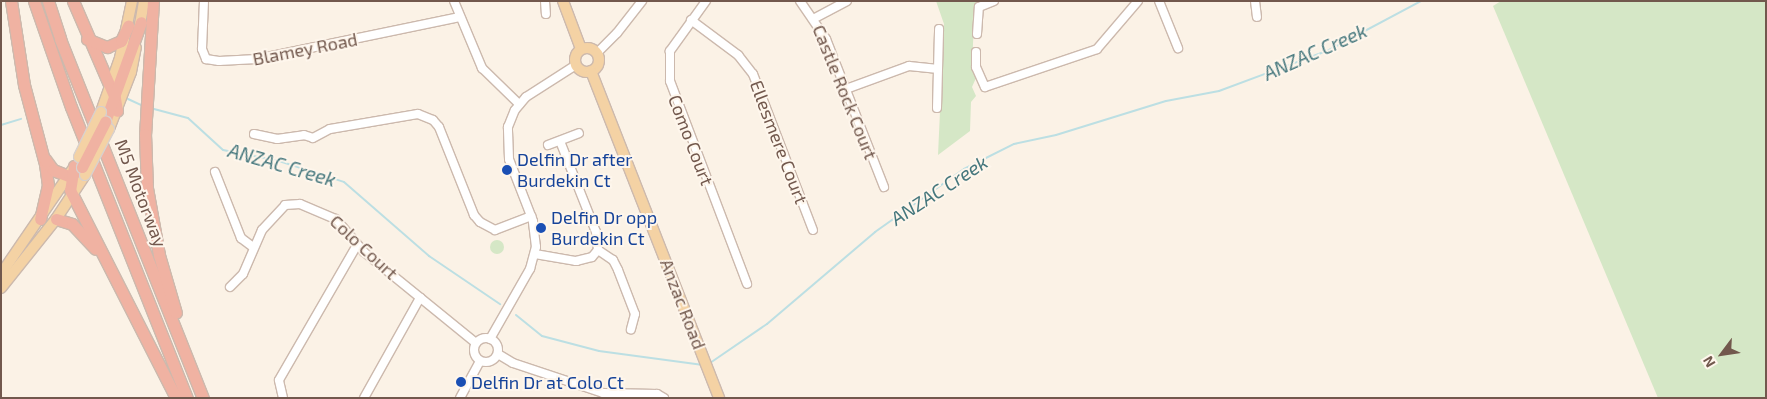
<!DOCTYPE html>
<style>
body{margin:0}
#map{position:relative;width:1767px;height:399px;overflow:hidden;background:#fbf2e6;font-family:"Exo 2",sans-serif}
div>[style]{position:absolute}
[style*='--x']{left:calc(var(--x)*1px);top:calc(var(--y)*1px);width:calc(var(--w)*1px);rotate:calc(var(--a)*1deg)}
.green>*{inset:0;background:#d5e7c6}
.round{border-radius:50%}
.stream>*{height:2px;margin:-1px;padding:0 1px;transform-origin:1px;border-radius:1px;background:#bcdfe3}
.roads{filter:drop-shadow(1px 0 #ccb9ad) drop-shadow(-1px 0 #ccb9ad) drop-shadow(0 1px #ccb9ad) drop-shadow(0 -1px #ccb9ad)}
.minor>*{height:8px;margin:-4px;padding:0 4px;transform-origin:4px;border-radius:4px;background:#fff}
.minor>.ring{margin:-4px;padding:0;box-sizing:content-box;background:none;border:8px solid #fff;border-radius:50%}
.major>*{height:10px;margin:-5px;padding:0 5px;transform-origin:5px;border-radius:5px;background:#f4d2a4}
.major>.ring{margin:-5px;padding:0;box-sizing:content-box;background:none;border:10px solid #f4d2a4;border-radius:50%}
.highway>*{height:11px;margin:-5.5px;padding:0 5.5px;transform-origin:5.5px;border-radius:5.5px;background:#f0b2a2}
.bridges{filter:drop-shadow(1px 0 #d8d0cd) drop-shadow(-1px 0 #d8d0cd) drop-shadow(0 1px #d8d0cd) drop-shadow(0 -1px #d8d0cd)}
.major-bridge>*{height:10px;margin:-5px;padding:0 5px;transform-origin:5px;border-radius:5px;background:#f4d2a4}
.highway-bridge>*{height:11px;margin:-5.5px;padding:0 5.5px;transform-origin:5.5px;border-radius:5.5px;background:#f0b2a2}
.dots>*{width:14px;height:14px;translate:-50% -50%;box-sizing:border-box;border:2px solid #fef6ec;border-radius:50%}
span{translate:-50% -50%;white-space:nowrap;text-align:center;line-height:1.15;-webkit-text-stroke:4px #fef6ec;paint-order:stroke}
.street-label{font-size:18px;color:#72584d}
.transit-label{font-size:18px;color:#164399}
.left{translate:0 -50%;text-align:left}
.water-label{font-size:19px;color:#45777d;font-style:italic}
.frame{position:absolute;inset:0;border:2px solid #72584d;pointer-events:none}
.north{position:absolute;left:1697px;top:329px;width:50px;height:50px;-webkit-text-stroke:4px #fef6ec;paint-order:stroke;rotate:239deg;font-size:14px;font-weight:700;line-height:20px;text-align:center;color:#72584d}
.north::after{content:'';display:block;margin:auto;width:18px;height:22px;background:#72584d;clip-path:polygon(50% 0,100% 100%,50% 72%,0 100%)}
</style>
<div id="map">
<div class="green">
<i style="clip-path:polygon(936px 1px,981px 1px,974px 20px,972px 68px,976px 78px,972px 87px,976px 96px,971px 102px,970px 131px,938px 155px,944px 24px)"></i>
<i style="clip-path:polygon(1501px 1px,1766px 1px,1766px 398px,1658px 398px,1493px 6px)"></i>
<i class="round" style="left:490px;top:240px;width:14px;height:14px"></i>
</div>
<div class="stream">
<i style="--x:128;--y:99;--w:17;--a:25"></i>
<i style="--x:154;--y:109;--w:35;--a:15"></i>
<i style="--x:188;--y:118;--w:47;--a:42.4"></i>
<i style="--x:223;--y:150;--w:57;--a:11.1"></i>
<i style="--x:279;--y:161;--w:68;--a:17.9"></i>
<i style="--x:344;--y:182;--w:113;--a:41"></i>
<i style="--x:429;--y:256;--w:86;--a:34.1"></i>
<i style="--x:1;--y:125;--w:21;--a:-17"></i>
<i style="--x:516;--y:315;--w:33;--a:39"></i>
<i style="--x:542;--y:336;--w:59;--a:14.7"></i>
<i style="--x:599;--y:351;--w:105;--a:7.7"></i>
<i style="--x:710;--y:363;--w:69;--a:-34.4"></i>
<i style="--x:767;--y:324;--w:142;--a:-40.4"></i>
<i style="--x:875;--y:232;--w:109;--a:-35.3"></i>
<i style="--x:964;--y:169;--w:56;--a:-26.6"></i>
<i style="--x:1014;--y:144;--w:43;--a:-12.1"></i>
<i style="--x:1056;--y:135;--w:115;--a:-17.2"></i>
<i style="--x:1166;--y:101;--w:54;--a:-10.7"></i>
<i style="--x:1219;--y:91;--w:117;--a:-20.4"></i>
<i style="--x:1329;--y:50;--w:104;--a:-28"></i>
</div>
<div class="roads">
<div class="minor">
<i style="--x:204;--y:1;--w:48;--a:92.4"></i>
<i style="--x:202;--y:49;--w:11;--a:68"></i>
<i style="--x:206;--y:59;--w:13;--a:9"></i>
<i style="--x:219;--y:61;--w:38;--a:-3"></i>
<i style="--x:257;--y:59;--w:207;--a:-11.7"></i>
<i style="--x:454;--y:1;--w:73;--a:67.3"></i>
<i style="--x:482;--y:68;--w:52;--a:44.2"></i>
<i style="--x:545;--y:1;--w:13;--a:86"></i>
<i style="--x:706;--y:1;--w:62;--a:125.8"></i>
<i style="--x:670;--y:51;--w:30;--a:90"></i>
<i style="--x:670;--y:81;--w:217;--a:69.2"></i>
<i style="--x:800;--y:1;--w:46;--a:55.6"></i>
<i style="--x:826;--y:39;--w:159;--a:68.6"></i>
<i style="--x:1159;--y:1;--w:51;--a:68"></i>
<i style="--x:1255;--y:1;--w:16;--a:83"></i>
<i style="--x:815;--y:18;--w:36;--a:-28"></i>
<i style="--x:691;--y:20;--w:59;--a:36.7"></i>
<i style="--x:738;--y:55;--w:24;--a:52"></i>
<i style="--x:753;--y:74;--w:167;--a:69"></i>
<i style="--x:977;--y:34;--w:27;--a:-86"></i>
<i style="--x:979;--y:7;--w:16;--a:-22"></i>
<i style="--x:976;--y:52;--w:15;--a:90"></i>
<i style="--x:976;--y:67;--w:22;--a:66"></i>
<i style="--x:985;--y:87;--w:118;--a:-18.7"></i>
<i style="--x:1097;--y:49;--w:63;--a:-49.5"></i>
<i style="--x:597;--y:53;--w:28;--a:-45"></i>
<i style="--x:617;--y:33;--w:41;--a:-52"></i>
<i style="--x:846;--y:89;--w:67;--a:-20.1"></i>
<i style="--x:909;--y:66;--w:27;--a:6"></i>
<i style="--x:937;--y:108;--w:79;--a:-88.5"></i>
<i style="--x:254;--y:134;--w:24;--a:12"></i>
<i style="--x:277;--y:139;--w:27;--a:-8"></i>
<i style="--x:304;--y:135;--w:9;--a:18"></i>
<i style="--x:313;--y:138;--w:19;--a:-28"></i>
<i style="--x:330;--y:129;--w:89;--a:-9.7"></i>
<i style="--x:418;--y:114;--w:16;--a:22"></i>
<i style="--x:433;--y:120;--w:9;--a:49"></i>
<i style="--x:439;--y:127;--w:95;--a:68.3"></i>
<i style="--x:474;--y:215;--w:9;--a:49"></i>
<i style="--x:480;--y:222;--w:17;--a:28"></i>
<i style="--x:495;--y:230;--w:39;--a:-21"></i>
<i style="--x:548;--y:145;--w:33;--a:-21"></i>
<i style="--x:215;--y:172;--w:71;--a:68.5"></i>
<i style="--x:241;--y:238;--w:15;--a:37"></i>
<i style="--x:598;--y:250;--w:18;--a:34"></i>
<i style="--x:613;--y:260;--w:11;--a:63"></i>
<i style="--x:618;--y:270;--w:47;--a:68.9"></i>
<i style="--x:635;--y:314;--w:16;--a:105"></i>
<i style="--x:535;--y:254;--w:42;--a:9.7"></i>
<i style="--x:576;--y:261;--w:16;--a:-14"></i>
<i style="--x:592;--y:257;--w:9;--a:-49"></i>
<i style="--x:598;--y:250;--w:18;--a:-96"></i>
<i style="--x:596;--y:232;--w:98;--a:-111.6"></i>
<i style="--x:230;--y:287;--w:18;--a:-45"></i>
<i style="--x:243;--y:274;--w:48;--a:-66.6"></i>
<i style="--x:262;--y:230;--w:34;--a:-47"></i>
<i style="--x:285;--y:205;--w:15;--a:-4"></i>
<i style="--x:300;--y:204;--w:39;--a:23"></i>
<i style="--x:336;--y:219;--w:43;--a:49.7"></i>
<i style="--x:364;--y:252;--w:144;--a:39.1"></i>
<i class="ring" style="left:474px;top:338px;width:16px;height:16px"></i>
<i style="--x:490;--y:339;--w:81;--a:-60.3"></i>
<i style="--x:530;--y:269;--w:23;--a:-75"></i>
<i style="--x:536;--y:247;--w:26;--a:-97"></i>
<i style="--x:533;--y:221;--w:66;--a:-111.2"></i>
<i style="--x:509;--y:159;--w:32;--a:-92"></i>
<i style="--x:508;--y:127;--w:18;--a:-68"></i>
<i style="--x:515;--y:110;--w:17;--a:-50"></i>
<i style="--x:526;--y:97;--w:59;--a:-32.6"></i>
<i style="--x:498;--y:354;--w:17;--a:31"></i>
<i style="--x:513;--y:363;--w:95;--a:18.4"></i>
<i style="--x:603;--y:393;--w:54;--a:1.1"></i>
<i style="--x:657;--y:394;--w:8;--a:30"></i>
<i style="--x:283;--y:398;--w:18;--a:-103"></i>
<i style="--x:279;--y:380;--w:156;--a:-60"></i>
<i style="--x:364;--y:398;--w:115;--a:-60.8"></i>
<i style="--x:460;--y:398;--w:42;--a:-61.6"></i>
</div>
<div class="major">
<i style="--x:563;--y:1;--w:51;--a:69.4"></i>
<i style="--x:139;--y:30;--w:29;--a:-80"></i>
<i class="ring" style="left:575px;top:48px;width:14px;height:14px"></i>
<i style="--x:591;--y:71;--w:351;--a:68.6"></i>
<i style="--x:101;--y:112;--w:57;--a:-70.6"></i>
<i style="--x:120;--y:58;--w:58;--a:-78.1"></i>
<i style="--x:109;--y:129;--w:61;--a:-68.9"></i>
<i style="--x:131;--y:72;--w:25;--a:-79"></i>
<i style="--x:1;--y:274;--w:127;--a:-55.6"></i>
<i style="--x:1;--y:288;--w:88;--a:-51.4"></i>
<i style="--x:56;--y:219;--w:53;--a:-56.6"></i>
</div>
<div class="highway">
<i style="--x:11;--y:1;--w:85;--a:81.2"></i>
<i style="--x:24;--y:85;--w:82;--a:75.1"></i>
<i style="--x:45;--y:164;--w:21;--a:82"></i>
<i style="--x:48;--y:185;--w:35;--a:103"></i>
<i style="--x:34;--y:1;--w:112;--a:70.8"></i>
<i style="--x:71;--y:107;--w:313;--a:68.3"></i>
<i style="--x:48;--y:1;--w:40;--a:72"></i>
<i style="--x:60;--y:39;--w:386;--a:68.3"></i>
<i style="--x:73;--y:1;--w:106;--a:66.6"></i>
<i style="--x:115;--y:98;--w:13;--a:81"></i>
<i style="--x:153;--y:1;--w:133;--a:93.4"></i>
<i style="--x:145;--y:134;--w:54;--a:87.9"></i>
<i style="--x:147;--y:188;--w:68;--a:79.8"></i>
<i style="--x:159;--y:255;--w:60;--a:73.7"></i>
<i style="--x:87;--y:39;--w:22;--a:22"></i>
<i style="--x:107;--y:47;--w:15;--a:-23"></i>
<i style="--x:121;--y:41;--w:17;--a:-65"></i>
<i style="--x:105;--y:122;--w:106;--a:-70.2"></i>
<i style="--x:45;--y:159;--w:14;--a:54"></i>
<i style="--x:53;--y:170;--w:17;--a:21"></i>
<i style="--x:69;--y:176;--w:8;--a:-30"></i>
<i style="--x:74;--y:166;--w:24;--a:99"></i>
<i style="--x:70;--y:190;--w:233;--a:63"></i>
<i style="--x:56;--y:219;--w:17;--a:17"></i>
<i style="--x:72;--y:224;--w:34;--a:47"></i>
</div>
</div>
<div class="bridges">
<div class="major-bridge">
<i style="--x:79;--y:157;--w:50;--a:-63.9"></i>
<i style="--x:85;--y:175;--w:52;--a:-62.4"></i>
</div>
<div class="highway-bridge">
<i style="--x:82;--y:167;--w:51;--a:-62.9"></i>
</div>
</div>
<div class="dots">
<i style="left:507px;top:170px;background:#1a4fb4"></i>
<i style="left:541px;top:228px;background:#1a4fb4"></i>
<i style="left:461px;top:382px;background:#1a4fb4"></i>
</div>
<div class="street-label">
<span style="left:305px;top:49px;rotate:-11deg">Blamey Road</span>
<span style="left:845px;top:92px;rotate:68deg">Castle Rock Court</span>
<span style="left:691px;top:140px;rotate:69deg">Como Court</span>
<span style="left:779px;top:142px;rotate:69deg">Ellesmere Court</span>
<span style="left:141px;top:193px;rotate:69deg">M5 Motorway</span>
<span style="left:364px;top:247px;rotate:43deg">Colo Court</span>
<span style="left:683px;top:304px;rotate:69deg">Anzac Road</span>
</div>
<div class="transit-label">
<span class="left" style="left:517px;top:170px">Delfin Dr after<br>Burdekin Ct</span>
<span class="left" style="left:551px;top:228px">Delfin Dr opp<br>Burdekin Ct</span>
<span class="left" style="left:471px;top:382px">Delfin Dr at Colo Ct</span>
</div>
<div class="water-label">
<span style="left:1315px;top:52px;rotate:-24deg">ANZAC Creek</span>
<span style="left:282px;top:165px;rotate:16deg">ANZAC Creek</span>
<span style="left:939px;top:190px;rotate:-33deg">ANZAC Creek</span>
</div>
<div class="frame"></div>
<div class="north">N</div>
</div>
